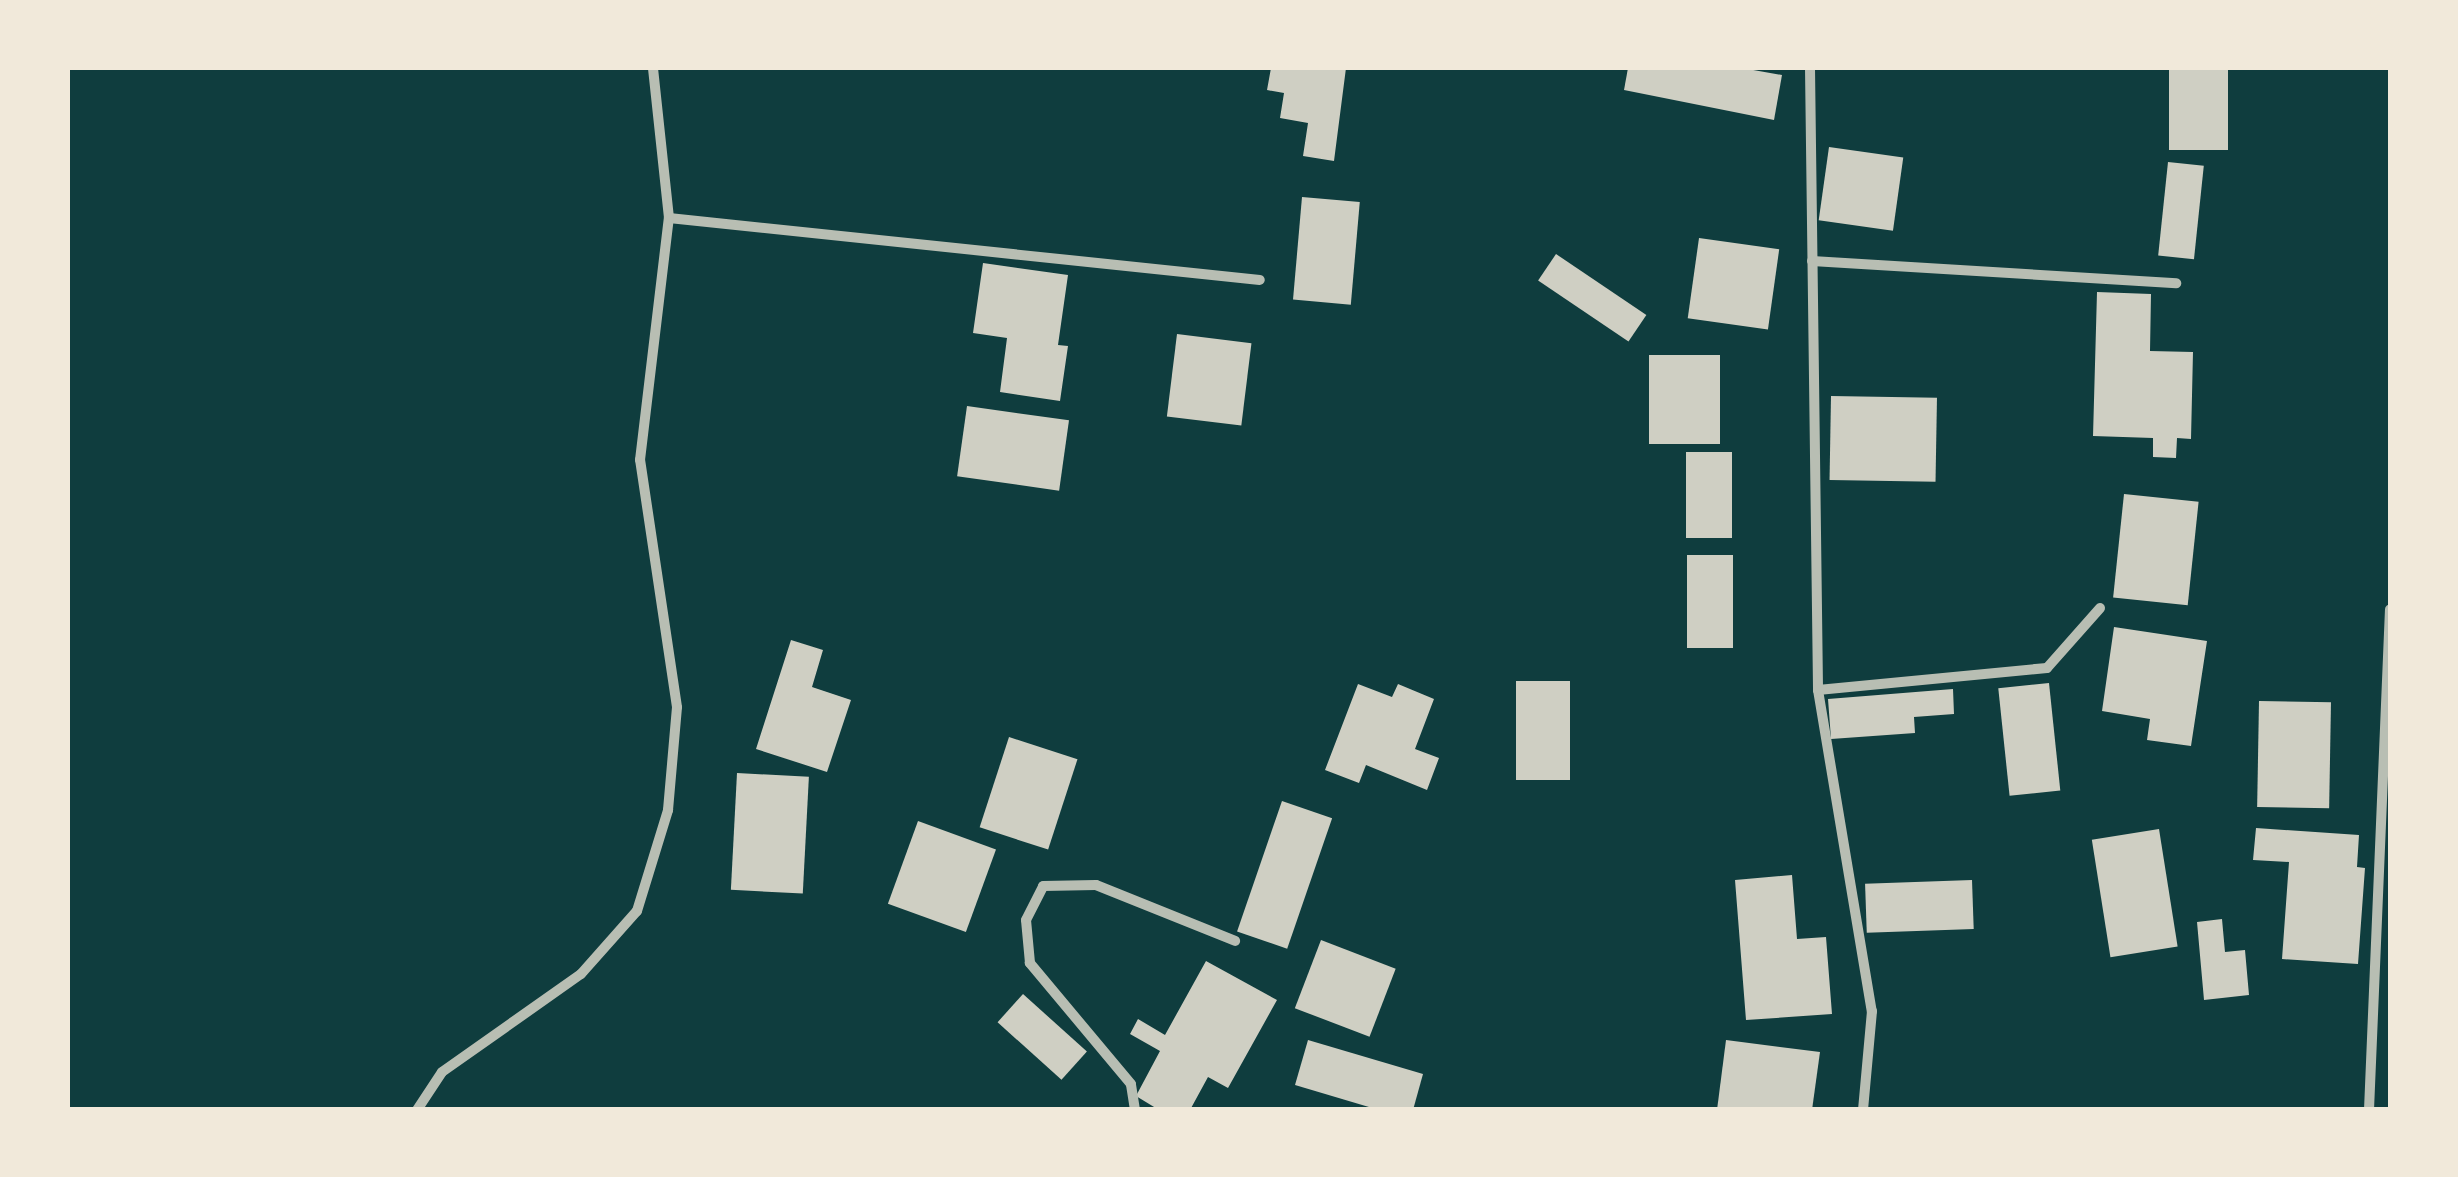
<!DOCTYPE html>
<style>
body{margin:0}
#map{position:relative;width:2458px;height:1177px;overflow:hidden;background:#0f3d3e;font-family:Arial,sans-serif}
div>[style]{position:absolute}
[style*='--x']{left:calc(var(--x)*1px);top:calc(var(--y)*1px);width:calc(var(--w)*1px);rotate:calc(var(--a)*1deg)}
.building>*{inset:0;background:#cfcfc3;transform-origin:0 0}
.minor>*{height:10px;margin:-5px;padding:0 5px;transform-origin:5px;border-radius:5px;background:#b8beb3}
span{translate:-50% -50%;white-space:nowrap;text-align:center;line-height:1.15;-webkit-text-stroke:8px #f1e9da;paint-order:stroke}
.frame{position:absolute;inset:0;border:70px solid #f1e9da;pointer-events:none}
</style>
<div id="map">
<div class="building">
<i style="clip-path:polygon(1271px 68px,1346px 68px,1334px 161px,1303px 156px,1308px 123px,1280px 118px,1284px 93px,1267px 90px)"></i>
<i style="clip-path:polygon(1628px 68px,1742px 68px,1782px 75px,1774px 120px,1624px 90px)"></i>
<i style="left:2169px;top:68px;width:59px;height:82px"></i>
<i style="left:1829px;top:147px;width:75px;height:74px;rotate:8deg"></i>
<i style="left:2168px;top:162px;width:36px;height:94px;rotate:6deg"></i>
<i style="left:1302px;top:197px;width:58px;height:103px;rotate:5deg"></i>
<i style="left:1699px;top:238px;width:81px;height:81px;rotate:8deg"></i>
<i style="left:1556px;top:254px;width:109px;height:32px;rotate:34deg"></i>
<i style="clip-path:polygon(983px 263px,1068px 275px,1058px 345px,1068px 346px,1060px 401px,1000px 392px,1007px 338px,973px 333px)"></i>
<i style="clip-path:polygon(2097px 292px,2151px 294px,2150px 351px,2193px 352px,2191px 439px,2177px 438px,2176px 458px,2153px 457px,2153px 438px,2093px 436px)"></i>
<i style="left:1177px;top:334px;width:75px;height:83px;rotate:7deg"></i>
<i style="left:1649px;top:355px;width:71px;height:89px"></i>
<i style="left:1831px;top:396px;width:106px;height:84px;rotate:1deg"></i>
<i style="left:967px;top:406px;width:103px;height:71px;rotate:8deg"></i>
<i style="left:1686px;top:452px;width:46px;height:86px"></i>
<i style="left:2124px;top:494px;width:75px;height:104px;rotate:6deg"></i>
<i style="left:1687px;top:555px;width:46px;height:93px"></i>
<i style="clip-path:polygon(2114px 627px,2207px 641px,2191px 746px,2147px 740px,2150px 719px,2102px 711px)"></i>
<i style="clip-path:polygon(791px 640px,823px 650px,812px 687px,851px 700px,827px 772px,756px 749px)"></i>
<i style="left:1516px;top:681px;width:54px;height:99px"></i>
<i style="left:2049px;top:683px;width:108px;height:51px;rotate:84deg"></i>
<i style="clip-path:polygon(1358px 684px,1392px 697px,1398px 684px,1434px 699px,1415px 749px,1439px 758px,1427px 790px,1366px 765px,1359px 783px,1325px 770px)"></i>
<i style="clip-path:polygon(1953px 689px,1954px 714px,1914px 717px,1915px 733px,1831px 739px,1828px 699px)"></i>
<i style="left:2259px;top:701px;width:72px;height:106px;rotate:1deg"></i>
<i style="left:1009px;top:737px;width:72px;height:95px;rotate:18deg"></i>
<i style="left:737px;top:773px;width:72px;height:117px;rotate:3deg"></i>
<i style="left:1282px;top:801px;width:53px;height:138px;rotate:19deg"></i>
<i style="left:918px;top:821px;width:83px;height:88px;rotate:20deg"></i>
<i style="clip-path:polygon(2256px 828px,2359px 835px,2357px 867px,2365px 868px,2358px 964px,2282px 959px,2289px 862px,2253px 860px)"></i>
<i style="left:2159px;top:829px;width:119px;height:68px;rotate:81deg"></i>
<i style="clip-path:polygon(1792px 875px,1797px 939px,1826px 937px,1832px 1014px,1746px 1020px,1735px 880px)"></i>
<i style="left:1972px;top:880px;width:49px;height:107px;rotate:88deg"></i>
<i style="clip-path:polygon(2222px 919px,2225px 952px,2245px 950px,2249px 995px,2204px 1000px,2197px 922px)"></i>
<i style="left:1321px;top:940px;width:80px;height:73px;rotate:21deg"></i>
<i style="clip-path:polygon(1206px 961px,1277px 1000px,1228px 1088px,1208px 1077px,1190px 1110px,1159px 1110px,1136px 1096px,1160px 1051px,1130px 1034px,1138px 1019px,1165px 1035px)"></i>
<i style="left:1023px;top:994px;width:86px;height:38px;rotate:42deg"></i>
<i style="clip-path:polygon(1308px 1040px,1423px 1074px,1413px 1110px,1379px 1110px,1295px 1085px)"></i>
<i style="clip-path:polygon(1726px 1040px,1820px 1052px,1812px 1110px,1717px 1110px)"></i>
</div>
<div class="minor">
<i style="--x:1810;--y:68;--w:622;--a:89.26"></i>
<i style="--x:1818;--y:690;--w:326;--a:80.5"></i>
<i style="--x:1872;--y:1011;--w:99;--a:95.2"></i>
<i style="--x:669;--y:218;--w:594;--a:5.99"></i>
<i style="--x:1812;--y:261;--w:365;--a:3.5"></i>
<i style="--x:1818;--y:690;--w:230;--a:-5.5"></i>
<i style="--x:2047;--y:668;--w:80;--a:-48.5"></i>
<i style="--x:417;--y:1110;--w:45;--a:-56.7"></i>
<i style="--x:442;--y:1072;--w:170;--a:-35.2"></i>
<i style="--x:581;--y:974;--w:84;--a:-48.4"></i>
<i style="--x:637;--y:911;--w:106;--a:-72.9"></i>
<i style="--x:668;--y:810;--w:103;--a:-85"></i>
<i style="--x:677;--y:707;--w:250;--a:-98.5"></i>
<i style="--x:640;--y:460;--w:244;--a:-83.2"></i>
<i style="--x:669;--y:218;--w:151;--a:-96.1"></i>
<i style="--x:1135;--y:1110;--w:26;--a:-99"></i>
<i style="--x:1131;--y:1084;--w:158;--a:-129.9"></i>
<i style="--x:1030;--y:963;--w:43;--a:-95.3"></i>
<i style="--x:1026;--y:920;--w:38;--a:-63"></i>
<i style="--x:1043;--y:886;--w:53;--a:-1.1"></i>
<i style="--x:1096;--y:885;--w:150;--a:21.9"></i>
<i style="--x:2369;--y:1110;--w:501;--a:-87.6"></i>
</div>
<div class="frame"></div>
</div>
